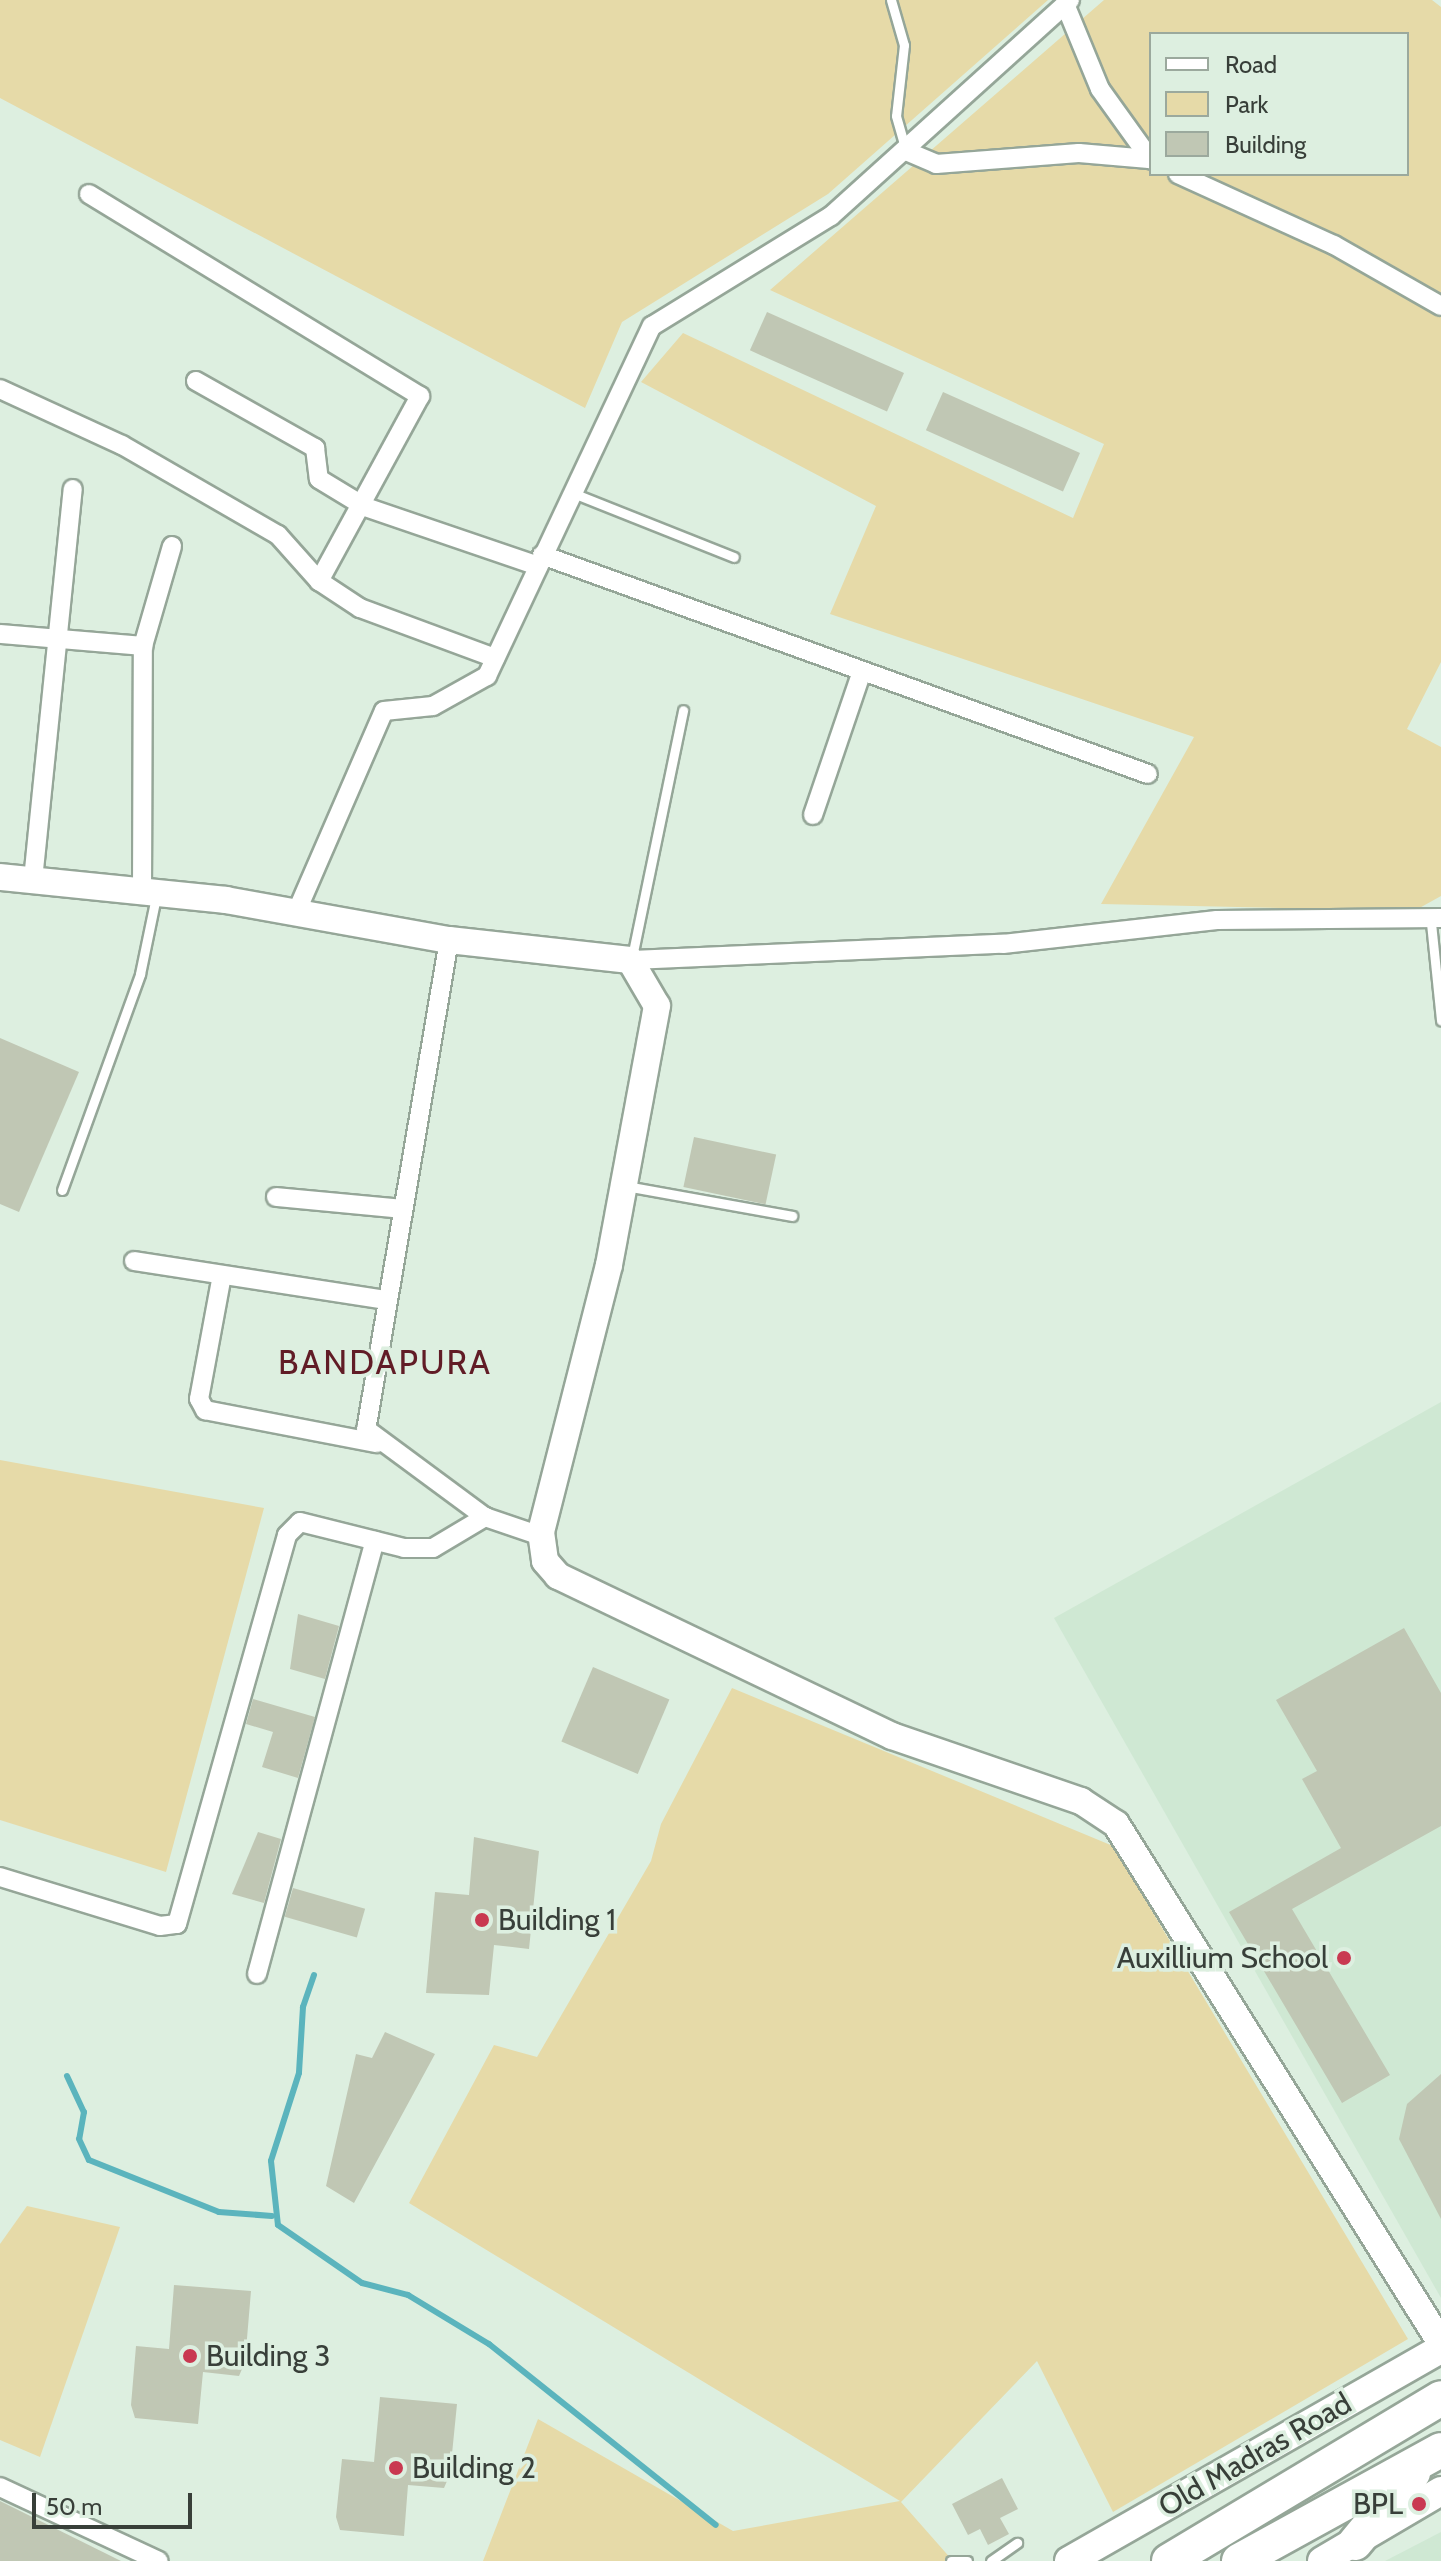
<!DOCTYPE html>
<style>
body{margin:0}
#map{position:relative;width:1441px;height:2561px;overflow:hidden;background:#ddefe0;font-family:Cabin,sans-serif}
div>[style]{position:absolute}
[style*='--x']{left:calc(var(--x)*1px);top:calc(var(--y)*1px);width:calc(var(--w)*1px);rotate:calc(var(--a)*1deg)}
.built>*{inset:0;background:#cfe8d3}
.green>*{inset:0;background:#e6daa8}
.stream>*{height:6px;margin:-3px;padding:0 3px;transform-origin:3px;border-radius:3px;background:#5bb4bd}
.building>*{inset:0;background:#c0c7b4;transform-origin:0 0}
.roads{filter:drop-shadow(2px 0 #95a698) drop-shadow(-2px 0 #95a698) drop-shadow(0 2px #95a698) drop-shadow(0 -2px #95a698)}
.lane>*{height:9px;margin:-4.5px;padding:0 4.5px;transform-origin:4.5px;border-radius:4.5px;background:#fff}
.street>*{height:18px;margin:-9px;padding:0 9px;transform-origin:9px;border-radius:9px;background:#fff}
.secondary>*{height:26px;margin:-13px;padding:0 13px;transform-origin:13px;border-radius:13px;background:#fff}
.primary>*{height:28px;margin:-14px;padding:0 14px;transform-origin:14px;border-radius:14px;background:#fff}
.highway>*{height:34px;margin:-17px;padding:0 17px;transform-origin:17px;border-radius:17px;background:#fff}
.dots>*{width:22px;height:22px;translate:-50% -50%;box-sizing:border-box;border:4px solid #ddefe0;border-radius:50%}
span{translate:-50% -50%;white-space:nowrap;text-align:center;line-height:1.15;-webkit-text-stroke:7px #ddefe0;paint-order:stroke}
.poi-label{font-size:30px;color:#383f39}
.left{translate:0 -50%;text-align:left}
.right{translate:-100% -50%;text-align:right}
.street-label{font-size:30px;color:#383f39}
.quarter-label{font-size:34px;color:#611c26;letter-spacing:2px}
.legend{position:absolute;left:1149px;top:32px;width:260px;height:144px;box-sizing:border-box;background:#ddefe0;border:2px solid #9ba99d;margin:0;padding:10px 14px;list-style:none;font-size:24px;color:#383f39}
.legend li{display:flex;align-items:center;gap:16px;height:40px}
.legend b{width:40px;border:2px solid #9ba99d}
.scale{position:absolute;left:32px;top:2493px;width:160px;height:36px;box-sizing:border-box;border:4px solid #383f39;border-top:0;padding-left:10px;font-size:24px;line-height:28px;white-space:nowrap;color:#383f39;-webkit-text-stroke:6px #ddefe0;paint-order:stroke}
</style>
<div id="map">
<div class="built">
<i style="clip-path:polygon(1441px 1402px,1441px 2298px,1054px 1618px)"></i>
<i style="clip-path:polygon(1441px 2532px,1441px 2561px,1385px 2561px)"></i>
</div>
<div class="green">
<i style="clip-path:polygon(0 0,1048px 0,828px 194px,622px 322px,585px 408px,0 98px)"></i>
<i style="clip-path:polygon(evenodd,1104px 0,1432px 0,1441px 7px,1441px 662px,1407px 729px,1441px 747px,1441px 896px,1414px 911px,1101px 904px,1194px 737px,830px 614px,876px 506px,641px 382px,683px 333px,1073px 518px,1104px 444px,770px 290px,1104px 0,1151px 34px,1407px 34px,1407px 174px,1151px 174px,1151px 34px)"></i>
<i style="clip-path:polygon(0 1460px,264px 1508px,166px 1872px,0 1820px)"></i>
<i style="clip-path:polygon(732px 1688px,1113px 1846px,1408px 2339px,1113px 2512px,1037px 2361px,901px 2502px,953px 2561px,483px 2561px,538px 2419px,733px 2531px,900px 2501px,409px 2203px,494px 2045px,537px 2057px,651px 1861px,661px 1824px)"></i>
<i style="clip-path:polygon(27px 2206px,120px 2227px,40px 2457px,0 2440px,0 2244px)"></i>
</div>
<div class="stream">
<i style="--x:314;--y:1975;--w:34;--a:109"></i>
<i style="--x:303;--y:2007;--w:66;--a:93.5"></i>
<i style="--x:299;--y:2073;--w:92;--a:107.7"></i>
<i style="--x:271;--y:2161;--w:64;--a:83.8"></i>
<i style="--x:278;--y:2225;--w:102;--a:34.6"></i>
<i style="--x:362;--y:2283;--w:48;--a:14.6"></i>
<i style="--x:408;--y:2295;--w:95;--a:31.2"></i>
<i style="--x:489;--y:2344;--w:290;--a:38.6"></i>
<i style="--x:67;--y:2076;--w:40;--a:65"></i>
<i style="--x:84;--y:2112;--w:27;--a:100"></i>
<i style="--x:79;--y:2139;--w:23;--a:65"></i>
<i style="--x:89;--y:2160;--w:140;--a:21.8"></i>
<i style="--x:219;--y:2212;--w:53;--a:4.3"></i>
</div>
<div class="building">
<i style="left:767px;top:312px;width:150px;height:42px;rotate:24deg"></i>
<i style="left:943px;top:392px;width:150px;height:42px;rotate:24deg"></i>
<i style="clip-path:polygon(0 1038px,79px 1072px,19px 1212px,0 1204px)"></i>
<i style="left:694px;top:1137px;width:84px;height:51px;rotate:12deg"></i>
<i style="clip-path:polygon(298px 1614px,339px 1626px,325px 1679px,290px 1669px)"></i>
<i style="clip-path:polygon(1404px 1628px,1441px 1693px,1441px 1826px,1292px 1909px,1390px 2075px,1342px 2103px,1229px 1912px,1341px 1848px,1302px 1779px,1317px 1771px,1276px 1700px)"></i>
<i style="left:593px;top:1667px;width:83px;height:81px;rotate:23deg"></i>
<i style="clip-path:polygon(253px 1699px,315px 1717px,298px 1778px,262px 1767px,273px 1732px,246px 1724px)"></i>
<i style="clip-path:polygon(258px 1832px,281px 1839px,264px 1903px,232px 1894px)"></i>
<i style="clip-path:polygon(474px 1837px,539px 1851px,529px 1949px,494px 1945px,489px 1995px,426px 1993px,435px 1892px,469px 1895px)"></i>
<i style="left:293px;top:1888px;width:75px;height:30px;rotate:16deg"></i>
<i style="clip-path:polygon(385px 2032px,435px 2054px,354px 2203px,326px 2186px,356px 2054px,372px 2058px)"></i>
<i style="clip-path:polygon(1441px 2074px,1441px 2219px,1399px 2139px,1407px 2104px)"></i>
<i style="clip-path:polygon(174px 2285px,251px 2291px,245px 2362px,239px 2376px,203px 2372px,198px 2424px,135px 2418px,131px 2405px,136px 2346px,169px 2349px)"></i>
<i style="clip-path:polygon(380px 2397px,457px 2404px,450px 2474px,444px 2488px,408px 2485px,404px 2536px,340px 2530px,336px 2517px,342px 2459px,374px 2462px)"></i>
<i style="clip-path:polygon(1002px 2478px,1018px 2509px,1000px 2518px,1009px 2534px,988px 2545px,980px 2529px,968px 2535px,952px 2504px)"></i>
<i style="clip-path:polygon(0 2501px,121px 2561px,0 2561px)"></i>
</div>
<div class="roads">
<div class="lane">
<i style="--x:891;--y:0;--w:47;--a:73.9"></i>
<i style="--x:904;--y:45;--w:71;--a:96.4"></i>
<i style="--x:896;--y:116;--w:33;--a:74"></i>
<i style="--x:573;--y:493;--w:173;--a:21.7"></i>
<i style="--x:1431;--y:923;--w:98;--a:84.1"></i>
<i style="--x:632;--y:957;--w:252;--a:-78.3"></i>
<i style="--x:626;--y:1186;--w:169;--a:10.2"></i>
<i style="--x:62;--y:1190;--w:230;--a:-70.1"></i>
<i style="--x:140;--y:974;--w:79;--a:-78.3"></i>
<i style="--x:951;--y:2561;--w:16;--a:0"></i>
<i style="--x:991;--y:2561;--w:32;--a:-35"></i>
</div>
<div class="street">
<i style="--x:1065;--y:4;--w:92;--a:67.6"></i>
<i style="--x:1100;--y:89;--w:87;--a:54.3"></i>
<i style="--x:906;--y:151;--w:33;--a:23"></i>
<i style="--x:936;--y:164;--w:143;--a:-4.4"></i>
<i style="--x:1079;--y:153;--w:70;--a:4.9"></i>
<i style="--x:1178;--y:174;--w:171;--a:24.5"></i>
<i style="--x:1334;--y:245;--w:123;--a:29.7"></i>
<i style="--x:89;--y:194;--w:388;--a:31.4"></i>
<i style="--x:420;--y:396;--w:211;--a:118.6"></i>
<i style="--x:196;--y:381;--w:137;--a:29.4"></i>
<i style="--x:315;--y:448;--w:31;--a:83"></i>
<i style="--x:319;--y:479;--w:54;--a:31.3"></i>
<i style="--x:365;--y:507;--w:183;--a:18.8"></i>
<i style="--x:0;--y:389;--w:134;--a:24.7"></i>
<i style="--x:122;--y:445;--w:180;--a:30"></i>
<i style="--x:278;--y:535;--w:62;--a:48.3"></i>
<i style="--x:319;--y:581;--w:49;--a:33.4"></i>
<i style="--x:360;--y:608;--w:144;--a:20.3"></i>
<i style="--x:542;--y:555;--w:644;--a:19.87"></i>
<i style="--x:0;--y:634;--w:144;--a:4.8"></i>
<i style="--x:813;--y:815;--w:152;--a:-71.2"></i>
<i style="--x:33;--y:880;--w:393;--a:-84.2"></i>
<i style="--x:142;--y:892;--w:246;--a:-89.8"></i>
<i style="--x:143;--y:646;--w:104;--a:-73.8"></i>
<i style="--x:296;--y:913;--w:220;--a:-66.5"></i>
<i style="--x:384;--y:711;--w:49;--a:-5.8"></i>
<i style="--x:433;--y:706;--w:62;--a:-29.1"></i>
<i style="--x:487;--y:676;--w:387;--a:-64.8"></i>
<i style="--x:652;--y:326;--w:210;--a:-31.6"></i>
<i style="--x:831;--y:216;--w:322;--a:-42.1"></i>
<i style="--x:449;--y:940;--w:496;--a:99.6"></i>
<i style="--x:366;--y:1429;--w:148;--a:36.5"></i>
<i style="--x:630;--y:960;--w:373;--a:-2.5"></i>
<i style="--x:1003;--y:944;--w:215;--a:-6.4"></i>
<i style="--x:1217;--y:920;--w:224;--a:-0.5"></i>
<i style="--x:276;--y:1197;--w:127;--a:5.4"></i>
<i style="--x:134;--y:1261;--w:255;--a:8.8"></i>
<i style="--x:222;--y:1275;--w:126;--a:100.5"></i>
<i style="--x:199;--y:1399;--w:13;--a:61"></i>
<i style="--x:205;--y:1410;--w:175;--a:10.9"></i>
<i style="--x:0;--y:1877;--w:167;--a:17"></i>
<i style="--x:160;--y:1926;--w:17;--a:-7"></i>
<i style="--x:177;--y:1924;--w:404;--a:-74.2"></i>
<i style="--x:287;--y:1535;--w:18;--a:-45"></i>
<i style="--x:300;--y:1522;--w:107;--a:14"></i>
<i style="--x:404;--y:1548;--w:29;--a:0"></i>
<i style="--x:433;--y:1548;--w:61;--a:-30.8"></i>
<i style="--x:485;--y:1517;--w:59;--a:18.7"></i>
<i style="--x:257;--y:1974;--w:449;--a:-74.8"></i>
<i style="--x:0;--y:2487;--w:175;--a:25"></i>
</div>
<div class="secondary">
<i style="--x:0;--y:877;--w:227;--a:5.8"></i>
<i style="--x:226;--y:900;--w:227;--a:10.2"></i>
<i style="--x:449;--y:940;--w:182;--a:6.3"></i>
<i style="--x:630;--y:960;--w:53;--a:59.6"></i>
<i style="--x:657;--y:1006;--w:263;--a:100.5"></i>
<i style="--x:609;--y:1265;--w:276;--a:104.3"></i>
<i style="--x:541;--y:1532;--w:29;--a:82"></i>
<i style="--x:545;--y:1561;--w:20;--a:49"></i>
<i style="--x:558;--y:1576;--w:370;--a:25.6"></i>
<i style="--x:892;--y:1736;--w:200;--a:19"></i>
<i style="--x:1081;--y:1801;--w:42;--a:33.3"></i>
<i style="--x:1116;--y:1824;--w:612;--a:57.95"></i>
</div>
<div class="primary">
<i style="--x:1069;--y:2561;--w:428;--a:-29.7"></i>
<i style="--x:1322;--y:2561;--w:138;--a:-30.5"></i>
</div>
<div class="highway">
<i style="--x:1355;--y:2543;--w:91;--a:-50.4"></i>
<i style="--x:1169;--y:2561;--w:317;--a:-30.9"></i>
<i style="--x:1239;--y:2561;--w:230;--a:-28.8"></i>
</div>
</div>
<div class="dots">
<i style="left:482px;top:1920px;background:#c93951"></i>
<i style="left:1344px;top:1958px;background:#c93951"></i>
<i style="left:190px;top:2356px;background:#c93951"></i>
<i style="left:396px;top:2468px;background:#c93951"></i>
<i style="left:1419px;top:2504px;background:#c93951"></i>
</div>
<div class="poi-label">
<span class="left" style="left:498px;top:1920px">Building 1</span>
<span class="right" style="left:1328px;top:1958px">Auxillium School</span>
<span class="left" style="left:206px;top:2356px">Building 3</span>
<span class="left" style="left:412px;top:2468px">Building 2</span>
<span class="right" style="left:1403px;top:2504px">BPL</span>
</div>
<div class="street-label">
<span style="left:1255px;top:2455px;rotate:-30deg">Old Madras Road</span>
</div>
<div class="quarter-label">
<span style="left:385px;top:1363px">BANDAPURA</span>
</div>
<ul class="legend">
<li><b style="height:10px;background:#fff"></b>Road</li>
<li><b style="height:22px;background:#e6daa8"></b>Park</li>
<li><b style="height:22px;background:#c0c7b4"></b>Building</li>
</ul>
<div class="scale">50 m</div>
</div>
